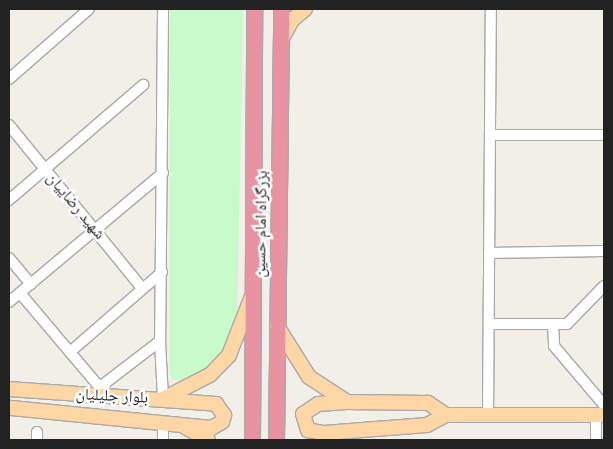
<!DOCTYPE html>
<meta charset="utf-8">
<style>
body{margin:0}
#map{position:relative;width:613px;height:449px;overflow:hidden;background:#f2efe9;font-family:"Public Sans","Noto Naskh Arabic",sans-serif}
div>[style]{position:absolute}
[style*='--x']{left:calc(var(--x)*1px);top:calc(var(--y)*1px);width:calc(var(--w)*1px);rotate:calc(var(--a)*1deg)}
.park>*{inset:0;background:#c8facc}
.roads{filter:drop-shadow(1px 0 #a9a9a9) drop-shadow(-1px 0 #a9a9a9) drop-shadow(0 1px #a9a9a9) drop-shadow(0 -1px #a9a9a9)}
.minor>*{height:10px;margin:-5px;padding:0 5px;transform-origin:5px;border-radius:5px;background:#fff}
.major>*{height:14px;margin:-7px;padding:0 7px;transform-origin:7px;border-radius:7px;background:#fcd6a4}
.highway>*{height:15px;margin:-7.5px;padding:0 7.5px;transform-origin:7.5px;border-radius:7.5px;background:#e892a2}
span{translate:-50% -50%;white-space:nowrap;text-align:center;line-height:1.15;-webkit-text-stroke:5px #fff;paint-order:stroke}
.street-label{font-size:16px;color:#222}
.frame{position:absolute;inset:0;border:10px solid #222;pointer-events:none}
</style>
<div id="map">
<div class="park">
<i style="clip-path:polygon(170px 9px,243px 9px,237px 327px,224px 358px,199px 380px,173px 380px,170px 375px)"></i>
</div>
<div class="roads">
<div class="minor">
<i style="--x:163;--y:9;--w:332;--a:90.5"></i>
<i style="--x:160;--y:341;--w:58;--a:87"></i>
<i style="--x:9;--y:79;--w:106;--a:-41.2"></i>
<i style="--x:9;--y:125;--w:210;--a:50.8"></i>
<i style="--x:490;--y:135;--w:114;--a:0"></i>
<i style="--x:9;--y:200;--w:177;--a:-40.6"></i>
<i style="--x:489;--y:253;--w:115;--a:-1"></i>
<i style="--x:9;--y:258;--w:34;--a:50"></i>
<i style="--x:20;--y:293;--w:135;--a:49.8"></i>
<i style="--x:9;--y:302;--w:201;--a:-40"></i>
<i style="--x:489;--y:324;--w:78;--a:0"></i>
<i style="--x:567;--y:324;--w:53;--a:-45.8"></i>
<i style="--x:553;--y:324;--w:22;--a:87"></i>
<i style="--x:554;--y:346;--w:77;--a:49.7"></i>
<i style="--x:70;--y:352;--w:122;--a:-41"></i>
<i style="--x:100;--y:387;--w:76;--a:-37.5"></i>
<i style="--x:488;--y:415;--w:406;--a:-89.6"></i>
<i style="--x:163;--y:422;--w:18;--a:90"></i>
<i style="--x:37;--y:440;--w:8;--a:-90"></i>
<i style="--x:596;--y:440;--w:25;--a:-90"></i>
</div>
<div class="major">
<i style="--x:281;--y:40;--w:23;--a:-61"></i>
<i style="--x:292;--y:20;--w:17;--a:-40"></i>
<i style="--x:277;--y:326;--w:60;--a:57.9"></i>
<i style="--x:309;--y:377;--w:45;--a:33.3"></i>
<i style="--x:9;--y:389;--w:208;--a:4.1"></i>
<i style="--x:216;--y:404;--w:14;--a:54"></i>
<i style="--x:224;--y:415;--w:7;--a:106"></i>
<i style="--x:222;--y:422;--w:13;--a:151"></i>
<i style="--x:211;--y:428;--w:203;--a:-174.3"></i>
<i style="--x:163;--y:399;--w:53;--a:-27.1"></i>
<i style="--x:210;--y:375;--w:28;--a:-46"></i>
<i style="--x:229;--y:355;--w:60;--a:-68.6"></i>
<i style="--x:446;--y:415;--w:22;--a:-146"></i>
<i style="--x:428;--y:403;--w:81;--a:-179.3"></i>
<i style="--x:347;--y:402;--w:29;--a:176"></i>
<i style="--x:318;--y:404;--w:18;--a:146"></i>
<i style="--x:303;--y:414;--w:17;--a:73"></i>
<i style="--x:308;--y:430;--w:16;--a:11"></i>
<i style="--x:324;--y:433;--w:103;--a:-4.4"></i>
<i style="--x:427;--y:425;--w:21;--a:-28"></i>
<i style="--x:446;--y:415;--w:158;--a:0"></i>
<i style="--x:185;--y:427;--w:26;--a:29"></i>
</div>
<div class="highway">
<i style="--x:252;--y:440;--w:431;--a:-89.7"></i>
<i style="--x:276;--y:440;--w:431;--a:-89.3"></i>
</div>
</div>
<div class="street-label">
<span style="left:76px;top:206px;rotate:50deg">شهید رضاییان</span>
<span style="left:261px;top:224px;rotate:-89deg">بزرگراه امام حسین</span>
<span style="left:112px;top:396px;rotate:3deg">بلوار جلیلیان</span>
</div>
<div class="frame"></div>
</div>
